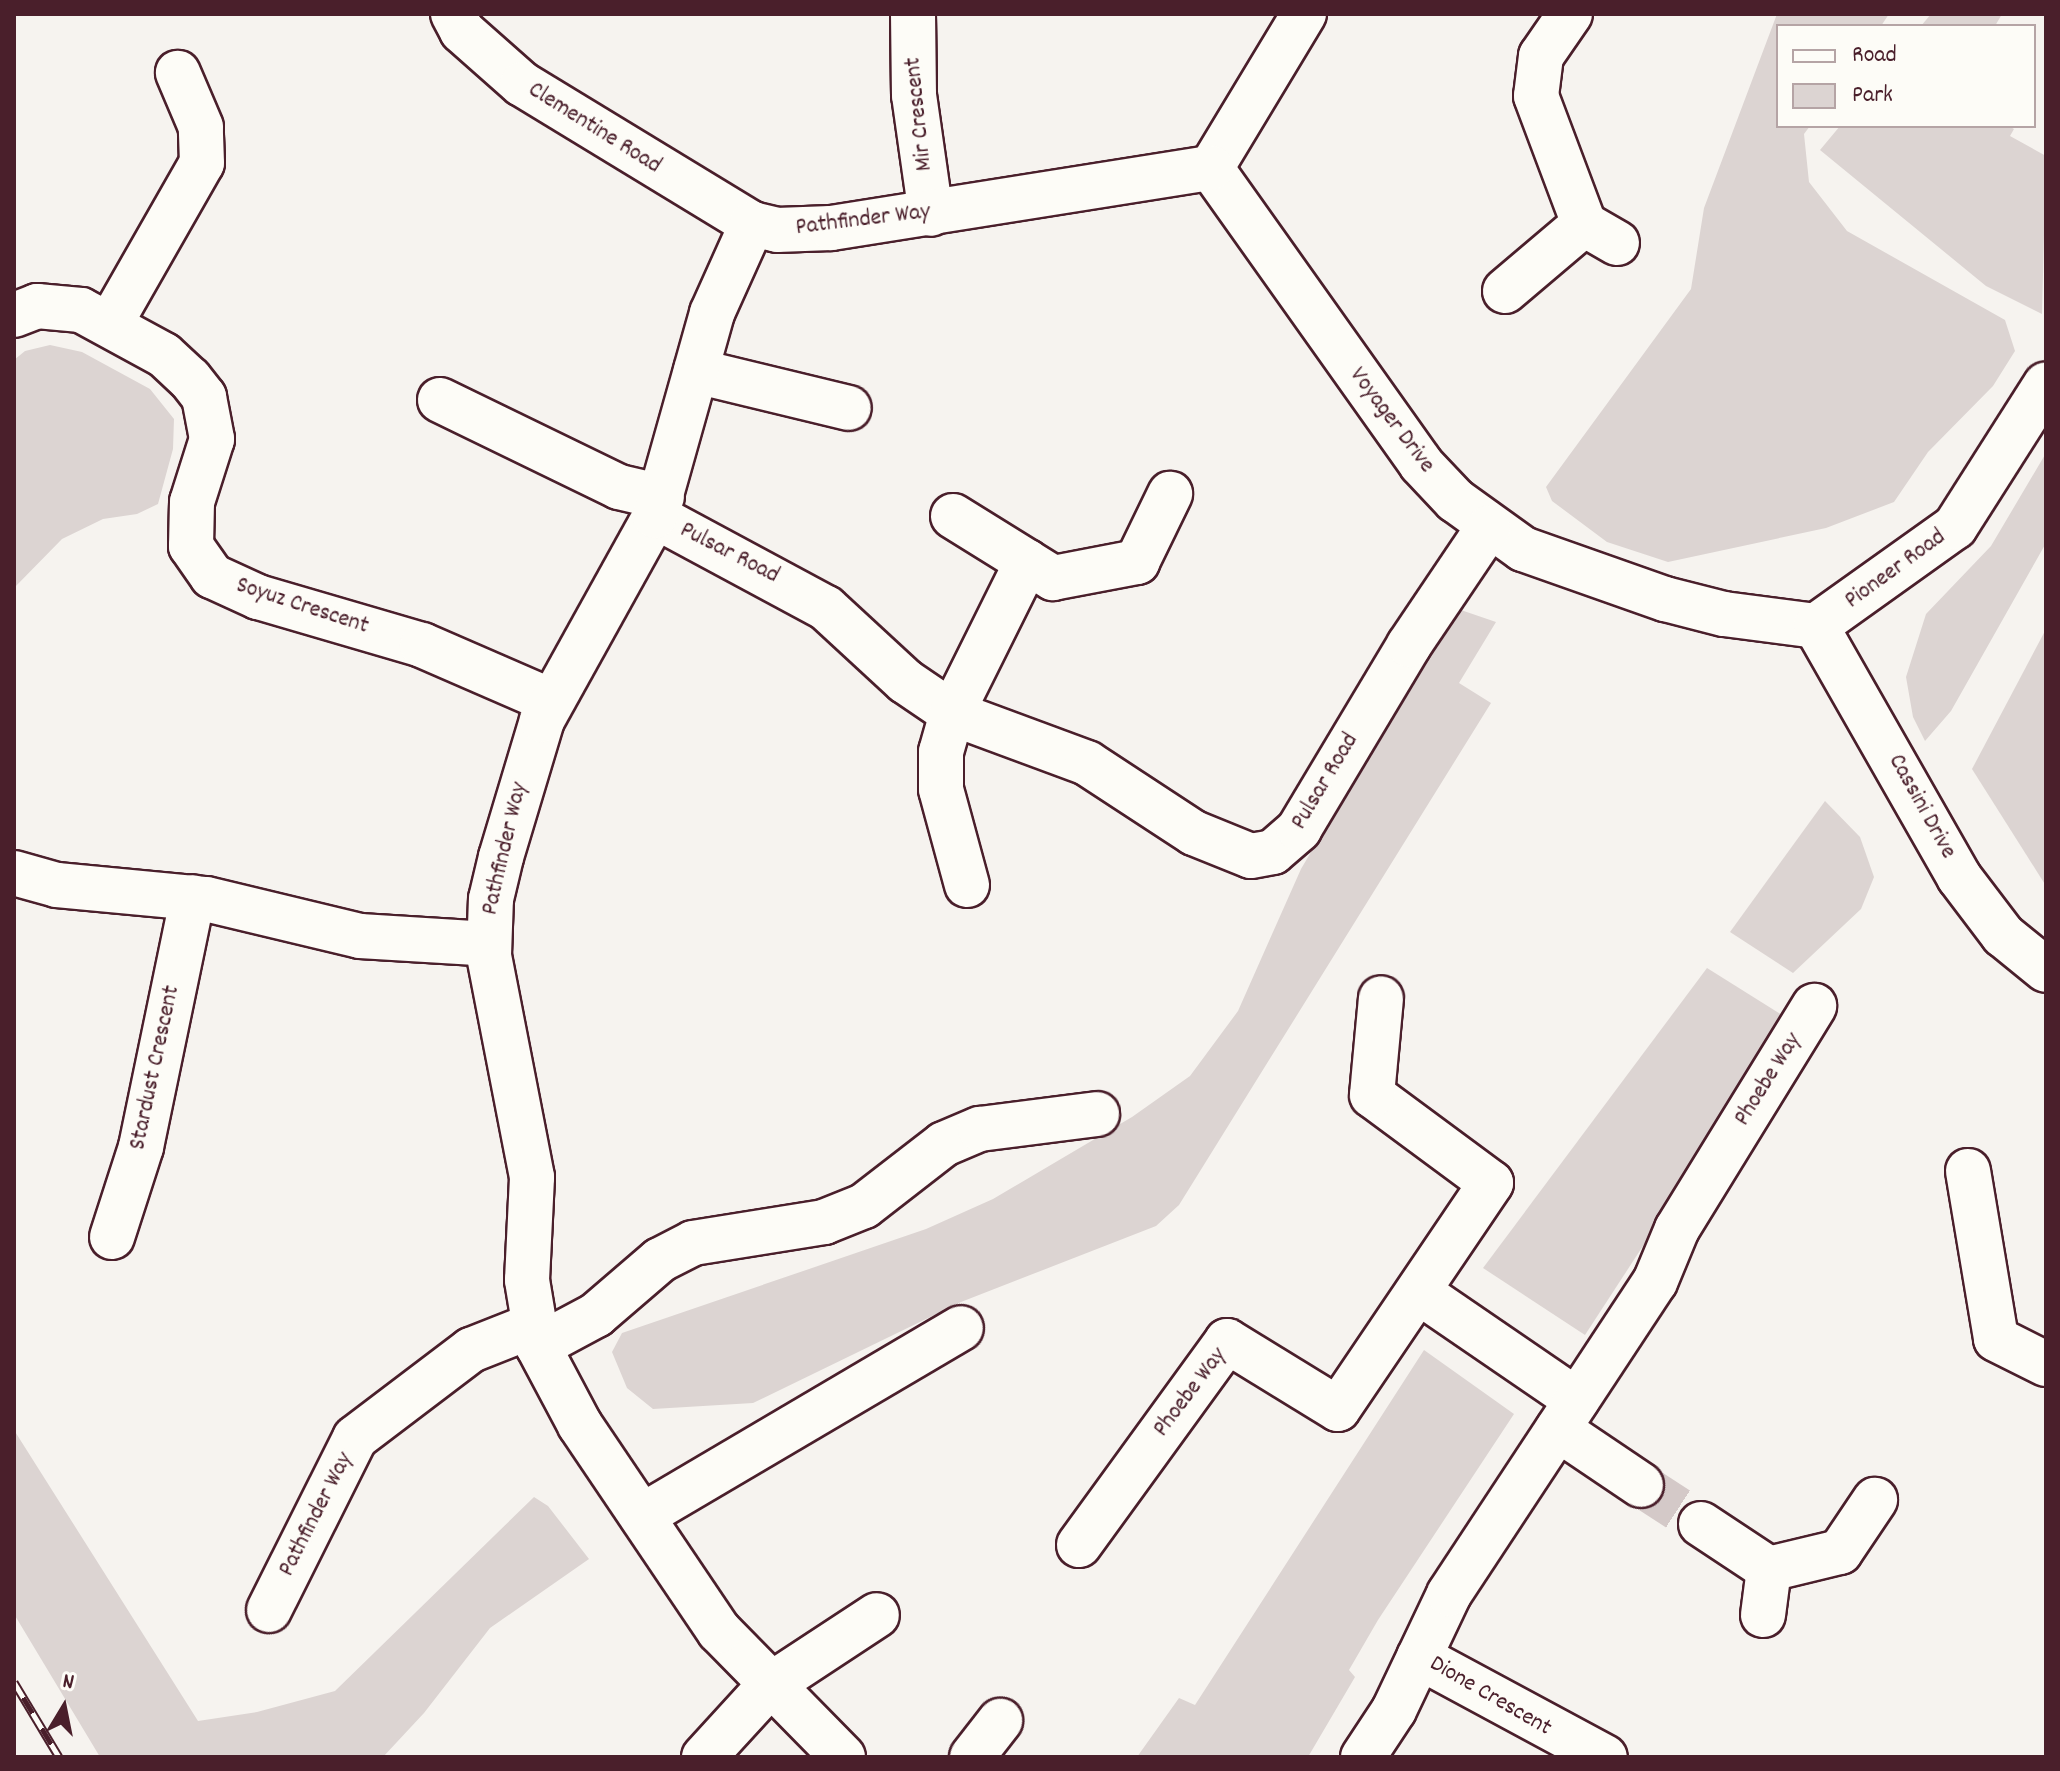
<!DOCTYPE html>
<style>
body{margin:0}
#map{position:relative;width:2060px;height:1771px;overflow:hidden;background:#f6f3ef;font-family:Dekko,sans-serif}
div>[style]{position:absolute}
[style*='--x']{left:calc(var(--x)*1px);top:calc(var(--y)*1px);width:calc(var(--w)*1px);rotate:calc(var(--a)*1deg)}
.green>*{inset:0;background:#dcd4d2}
.minor-tunnel>*{height:44px;margin-top:-22px;transform-origin:0;background:repeating-linear-gradient(90deg,#d4c9c8 0 44px,transparent 0 66px)}
.roads{filter:drop-shadow(2px 0 #4a1f2b) drop-shadow(-2px 0 #4a1f2b) drop-shadow(0 2px #4a1f2b) drop-shadow(0 -2px #4a1f2b)}
.minor>*{height:44px;margin:-22px;padding:0 22px;transform-origin:22px;border-radius:22px;background:#fdfcf7}
.rail>*{height:9px;margin-top:-4.5px;transform-origin:0;background:repeating-linear-gradient(90deg,#fdfcf7 0 18px,#4a1f2b 0 36px);box-sizing:border-box;border-block:2px solid #4a1f2b}
span{translate:-50% -50%;white-space:nowrap;text-align:center;line-height:1.15;-webkit-text-stroke:6px #fdfcf7;paint-order:stroke}
.street-label{font-size:24px;color:#4a1f2b}
.frame{position:absolute;inset:0;border:16px solid #4a1f2b;pointer-events:none}
.legend{position:absolute;left:1776px;top:24px;width:260px;height:104px;box-sizing:border-box;background:#fdfcf7;border:2px solid #b5a4a5;margin:0;padding:10px 14px;list-style:none;font-size:24px;color:#4a1f2b}
.legend li{display:flex;align-items:center;gap:16px;height:40px}
.legend b{width:40px;border:2px solid #b5a4a5}
.north{position:absolute;left:24px;top:1667px;width:80px;height:80px;-webkit-text-stroke:6px #fdfcf7;paint-order:stroke;rotate:10deg;font-size:22px;font-weight:700;line-height:32px;text-align:center;color:#4a1f2b}
.north::after{content:'';display:block;margin:auto;width:28px;height:36px;background:#4a1f2b;clip-path:polygon(50% 0,100% 100%,50% 72%,0 100%)}
</style>
<div id="map">
<div class="green">
<i style="clip-path:polygon(1777px 14px,1889px 14px,1881px 26px,1778px 26px,1778px 126px,1810px 126px,1804px 134px,1809px 182px,1847px 231px,2005px 320px,2015px 351px,1993px 386px,1928px 452px,1894px 502px,1826px 528px,1668px 562px,1607px 542px,1552px 501px,1546px 487px,1691px 289px,1704px 208px)"></i>
<i style="clip-path:polygon(1931px 14px,2002px 14px,1995px 26px,1921px 26px)"></i>
<i style="clip-path:polygon(1840px 126px,2009px 126px,2014px 129px,2010px 136px,2046px 156px,2042px 314px,1986px 286px,1820px 150px)"></i>
<i style="clip-path:polygon(50px 345px,82px 352px,150px 389px,174px 419px,173px 449px,158px 504px,137px 514px,103px 519px,62px 539px,14px 588px,14px 360px,25px 351px)"></i>
<i style="clip-path:polygon(2046px 453px,2046px 543px,1951px 711px,1925px 741px,1913px 717px,1906px 677px,1926px 614px,1991px 546px)"></i>
<i style="clip-path:polygon(1455px 608px,1496px 622px,1459px 683px,1491px 703px,1179px 1205px,1156px 1226px,961px 1302px,753px 1403px,653px 1409px,627px 1388px,612px 1352px,622px 1333px,926px 1229px,993px 1199px,1132px 1117px,1190px 1076px,1238px 1011px,1301px 869px)"></i>
<i style="clip-path:polygon(2046px 629px,2046px 886px,1972px 769px)"></i>
<i style="clip-path:polygon(1825px 801px,1860px 837px,1874px 877px,1861px 909px,1793px 973px,1730px 932px)"></i>
<i style="clip-path:polygon(1707px 968px,1790px 1020px,1585px 1335px,1483px 1268px)"></i>
<i style="clip-path:polygon(1424px 1350px,1514px 1414px,1378px 1620px,1349px 1670px,1355px 1677px,1308px 1757px,1137px 1757px,1179px 1698px,1195px 1705px)"></i>
<i style="clip-path:polygon(14px 1430px,198px 1721px,257px 1712px,335px 1691px,534px 1497px,548px 1506px,589px 1559px,490px 1628px,424px 1713px,383px 1757px,100px 1757px,14px 1614px)"></i>
</div>
<div class="minor-tunnel">
<i style="--x:1641;--y:1485;--w:72;--a:33"></i>
</div>
<div class="roads">
<div class="minor">
<i style="--x:453;--y:14;--w:19;--a:62"></i>
<i style="--x:462;--y:31;--w:80;--a:41.5"></i>
<i style="--x:522;--y:84;--w:269;--a:31.3"></i>
<i style="--x:913;--y:14;--w:81;--a:89.3"></i>
<i style="--x:914;--y:95;--w:120;--a:81.9"></i>
<i style="--x:1304;--y:14;--w:180;--a:121.1"></i>
<i style="--x:1211;--y:168;--w:363;--a:54.6"></i>
<i style="--x:1421;--y:464;--w:50;--a:46.6"></i>
<i style="--x:1455;--y:500;--w:84;--a:35.8"></i>
<i style="--x:1523;--y:549;--w:151;--a:19.4"></i>
<i style="--x:1665;--y:599;--w:61;--a:14.3"></i>
<i style="--x:1724;--y:614;--w:93;--a:7.4"></i>
<i style="--x:1570;--y:14;--w:51;--a:124.6"></i>
<i style="--x:1541;--y:56;--w:40;--a:97.1"></i>
<i style="--x:1536;--y:96;--w:137;--a:69.4"></i>
<i style="--x:1505;--y:291;--w:104;--a:-40.3"></i>
<i style="--x:1584;--y:224;--w:38;--a:30"></i>
<i style="--x:14;--y:315;--w:25;--a:-21"></i>
<i style="--x:37;--y:306;--w:44;--a:5.2"></i>
<i style="--x:81;--y:310;--w:94;--a:28.5"></i>
<i style="--x:164;--y:355;--w:35;--a:43"></i>
<i style="--x:190;--y:379;--w:23;--a:52"></i>
<i style="--x:204;--y:397;--w:43;--a:79.2"></i>
<i style="--x:212;--y:439;--w:66;--a:107.6"></i>
<i style="--x:192;--y:502;--w:44;--a:91.3"></i>
<i style="--x:191;--y:546;--w:37;--a:55"></i>
<i style="--x:212;--y:576;--w:51;--a:24.5"></i>
<i style="--x:258;--y:597;--w:171;--a:16.3"></i>
<i style="--x:422;--y:645;--w:141;--a:23.5"></i>
<i style="--x:110;--y:324;--w:185;--a:-60.3"></i>
<i style="--x:202;--y:163;--w:36;--a:-92"></i>
<i style="--x:201;--y:127;--w:59;--a:-113.1"></i>
<i style="--x:696;--y:371;--w:157;--a:13.6"></i>
<i style="--x:440;--y:400;--w:199;--a:25.9"></i>
<i style="--x:619;--y:487;--w:44;--a:13.1"></i>
<i style="--x:655;--y:516;--w:194;--a:28.3"></i>
<i style="--x:826;--y:608;--w:108;--a:42.7"></i>
<i style="--x:905;--y:681;--w:57;--a:34.2"></i>
<i style="--x:952;--y:713;--w:144;--a:20.3"></i>
<i style="--x:1087;--y:763;--w:128;--a:33.2"></i>
<i style="--x:1194;--y:833;--w:61;--a:22"></i>
<i style="--x:1251;--y:856;--w:22;--a:-10"></i>
<i style="--x:1273;--y:852;--w:35;--a:-41"></i>
<i style="--x:1299;--y:829;--w:214;--a:-59.1"></i>
<i style="--x:1409;--y:645;--w:141;--a:-56"></i>
<i style="--x:953;--y:516;--w:118;--a:31.8"></i>
<i style="--x:1053;--y:578;--w:86;--a:-10.8"></i>
<i style="--x:1137;--y:562;--w:76;--a:-64.1"></i>
<i style="--x:1816;--y:626;--w:289;--a:60.3"></i>
<i style="--x:1959;--y:877;--w:73;--a:52.8"></i>
<i style="--x:2003;--y:935;--w:55;--a:39.1"></i>
<i style="--x:1816;--y:626;--w:171;--a:-35.5"></i>
<i style="--x:1955;--y:527;--w:169;--a:-57.5"></i>
<i style="--x:14;--y:873;--w:45;--a:15.6"></i>
<i style="--x:57;--y:885;--w:150;--a:5.4"></i>
<i style="--x:206;--y:899;--w:158;--a:13.5"></i>
<i style="--x:360;--y:936;--w:129;--a:3.5"></i>
<i style="--x:967;--y:885;--w:99;--a:-105.2"></i>
<i style="--x:941;--y:789;--w:37;--a:-90"></i>
<i style="--x:941;--y:752;--w:41;--a:-74.2"></i>
<i style="--x:952;--y:713;--w:169;--a:-63.6"></i>
<i style="--x:1968;--y:1171;--w:170;--a:80.5"></i>
<i style="--x:1996;--y:1339;--w:56;--a:26.6"></i>
<i style="--x:112;--y:1237;--w:95;--a:-72.1"></i>
<i style="--x:141;--y:1147;--w:255;--a:-78.3"></i>
<i style="--x:1419;--y:1292;--w:191;--a:34.4"></i>
<i style="--x:538;--y:1346;--w:66;--a:-28.1"></i>
<i style="--x:596;--y:1315;--w:84;--a:-40.7"></i>
<i style="--x:660;--y:1260;--w:37;--a:-27"></i>
<i style="--x:693;--y:1243;--w:133;--a:-9.1"></i>
<i style="--x:824;--y:1222;--w:43;--a:-21.8"></i>
<i style="--x:864;--y:1206;--w:101;--a:-37.8"></i>
<i style="--x:944;--y:1144;--w:39;--a:-23"></i>
<i style="--x:980;--y:1129;--w:118;--a:-7.3"></i>
<i style="--x:1558;--y:1429;--w:100;--a:34"></i>
<i style="--x:642;--y:1516;--w:370;--a:-30.5"></i>
<i style="--x:1701;--y:1524;--w:82;--a:33.5"></i>
<i style="--x:1769;--y:1569;--w:73;--a:-13.5"></i>
<i style="--x:1840;--y:1552;--w:63;--a:-56.1"></i>
<i style="--x:1079;--y:1545;--w:252;--a:-54"></i>
<i style="--x:1227;--y:1341;--w:130;--a:31.5"></i>
<i style="--x:1338;--y:1409;--w:273;--a:-55.9"></i>
<i style="--x:1491;--y:1183;--w:148;--a:-143.5"></i>
<i style="--x:1372;--y:1095;--w:97;--a:-84.7"></i>
<i style="--x:269;--y:1610;--w:192;--a:-63.4"></i>
<i style="--x:355;--y:1438;--w:146;--a:-37.2"></i>
<i style="--x:471;--y:1350;--w:66;--a:-21.5"></i>
<i style="--x:1763;--y:1615;--w:46;--a:-82.6"></i>
<i style="--x:1419;--y:1657;--w:211;--a:28.3"></i>
<i style="--x:704;--y:1757;--w:96;--a:-47.5"></i>
<i style="--x:769;--y:1686;--w:129;--a:-33.3"></i>
<i style="--x:843;--y:1757;--w:177;--a:-134.5"></i>
<i style="--x:719;--y:1631;--w:249;--a:-124"></i>
<i style="--x:580;--y:1425;--w:89;--a:-118"></i>
<i style="--x:538;--y:1346;--w:67;--a:-99.5"></i>
<i style="--x:527;--y:1280;--w:103;--a:-87.2"></i>
<i style="--x:532;--y:1177;--w:226;--a:-101"></i>
<i style="--x:489;--y:955;--w:56;--a:-88"></i>
<i style="--x:491;--y:899;--w:43;--a:-76.6"></i>
<i style="--x:501;--y:857;--w:143;--a:-73.3"></i>
<i style="--x:542;--y:720;--w:233;--a:-61"></i>
<i style="--x:655;--y:516;--w:211;--a:-74.3"></i>
<i style="--x:712;--y:313;--w:98;--a:-65.8"></i>
<i style="--x:752;--y:224;--w:26;--a:13"></i>
<i style="--x:777;--y:230;--w:54;--a:-2.1"></i>
<i style="--x:831;--y:228;--w:385;--a:-9"></i>
<i style="--x:972;--y:1757;--w:46;--a:-52.1"></i>
<i style="--x:1363;--y:1757;--w:56;--a:-56.6"></i>
<i style="--x:1394;--y:1710;--w:128;--a:-64.6"></i>
<i style="--x:1449;--y:1594;--w:374;--a:-56.6"></i>
<i style="--x:1655;--y:1282;--w:57;--a:-67.5"></i>
<i style="--x:1677;--y:1229;--w:262;--a:-58.4"></i>
</div>
</div>
<div class="rail">
<i style="--x:14;--y:1682;--w:87;--a:59"></i>
</div>
<div class="street-label">
<span style="left:920px;top:114px;rotate:-96deg">Mir Crescent</span>
<span style="left:594px;top:129px;rotate:32deg">Clementine Road</span>
<span style="left:863px;top:221px;rotate:-7deg">Pathfinder Way</span>
<span style="left:1391px;top:421px;rotate:53deg">Voyager Drive</span>
<span style="left:729px;top:554px;rotate:27deg">Pulsar Road</span>
<span style="left:1896px;top:570px;rotate:-36deg">Pioneer Road</span>
<span style="left:302px;top:607px;rotate:18deg">Soyuz Crescent</span>
<span style="left:1326px;top:782px;rotate:-59deg">Pulsar Road</span>
<span style="left:1921px;top:807px;rotate:61deg">Cassini Drive</span>
<span style="left:506px;top:849px;rotate:-77deg">Pathfinder Way</span>
<span style="left:156px;top:1068px;rotate:-78deg">Stardust Crescent</span>
<span style="left:1769px;top:1080px;rotate:-58deg">Phoebe Way</span>
<span style="left:1191px;top:1393px;rotate:-53deg">Phoebe Way</span>
<span style="left:317px;top:1515px;rotate:-63deg">Pathfinder Way</span>
<span style="left:1490px;top:1697px;rotate:30deg">Dione Crescent</span>
</div>
<div class="frame"></div>
<ul class="legend">
<li><b style="height:10px;background:#fdfcf7"></b>Road</li>
<li><b style="height:22px;background:#dcd4d2"></b>Park</li>
</ul>
<div class="north">N</div>
</div>
